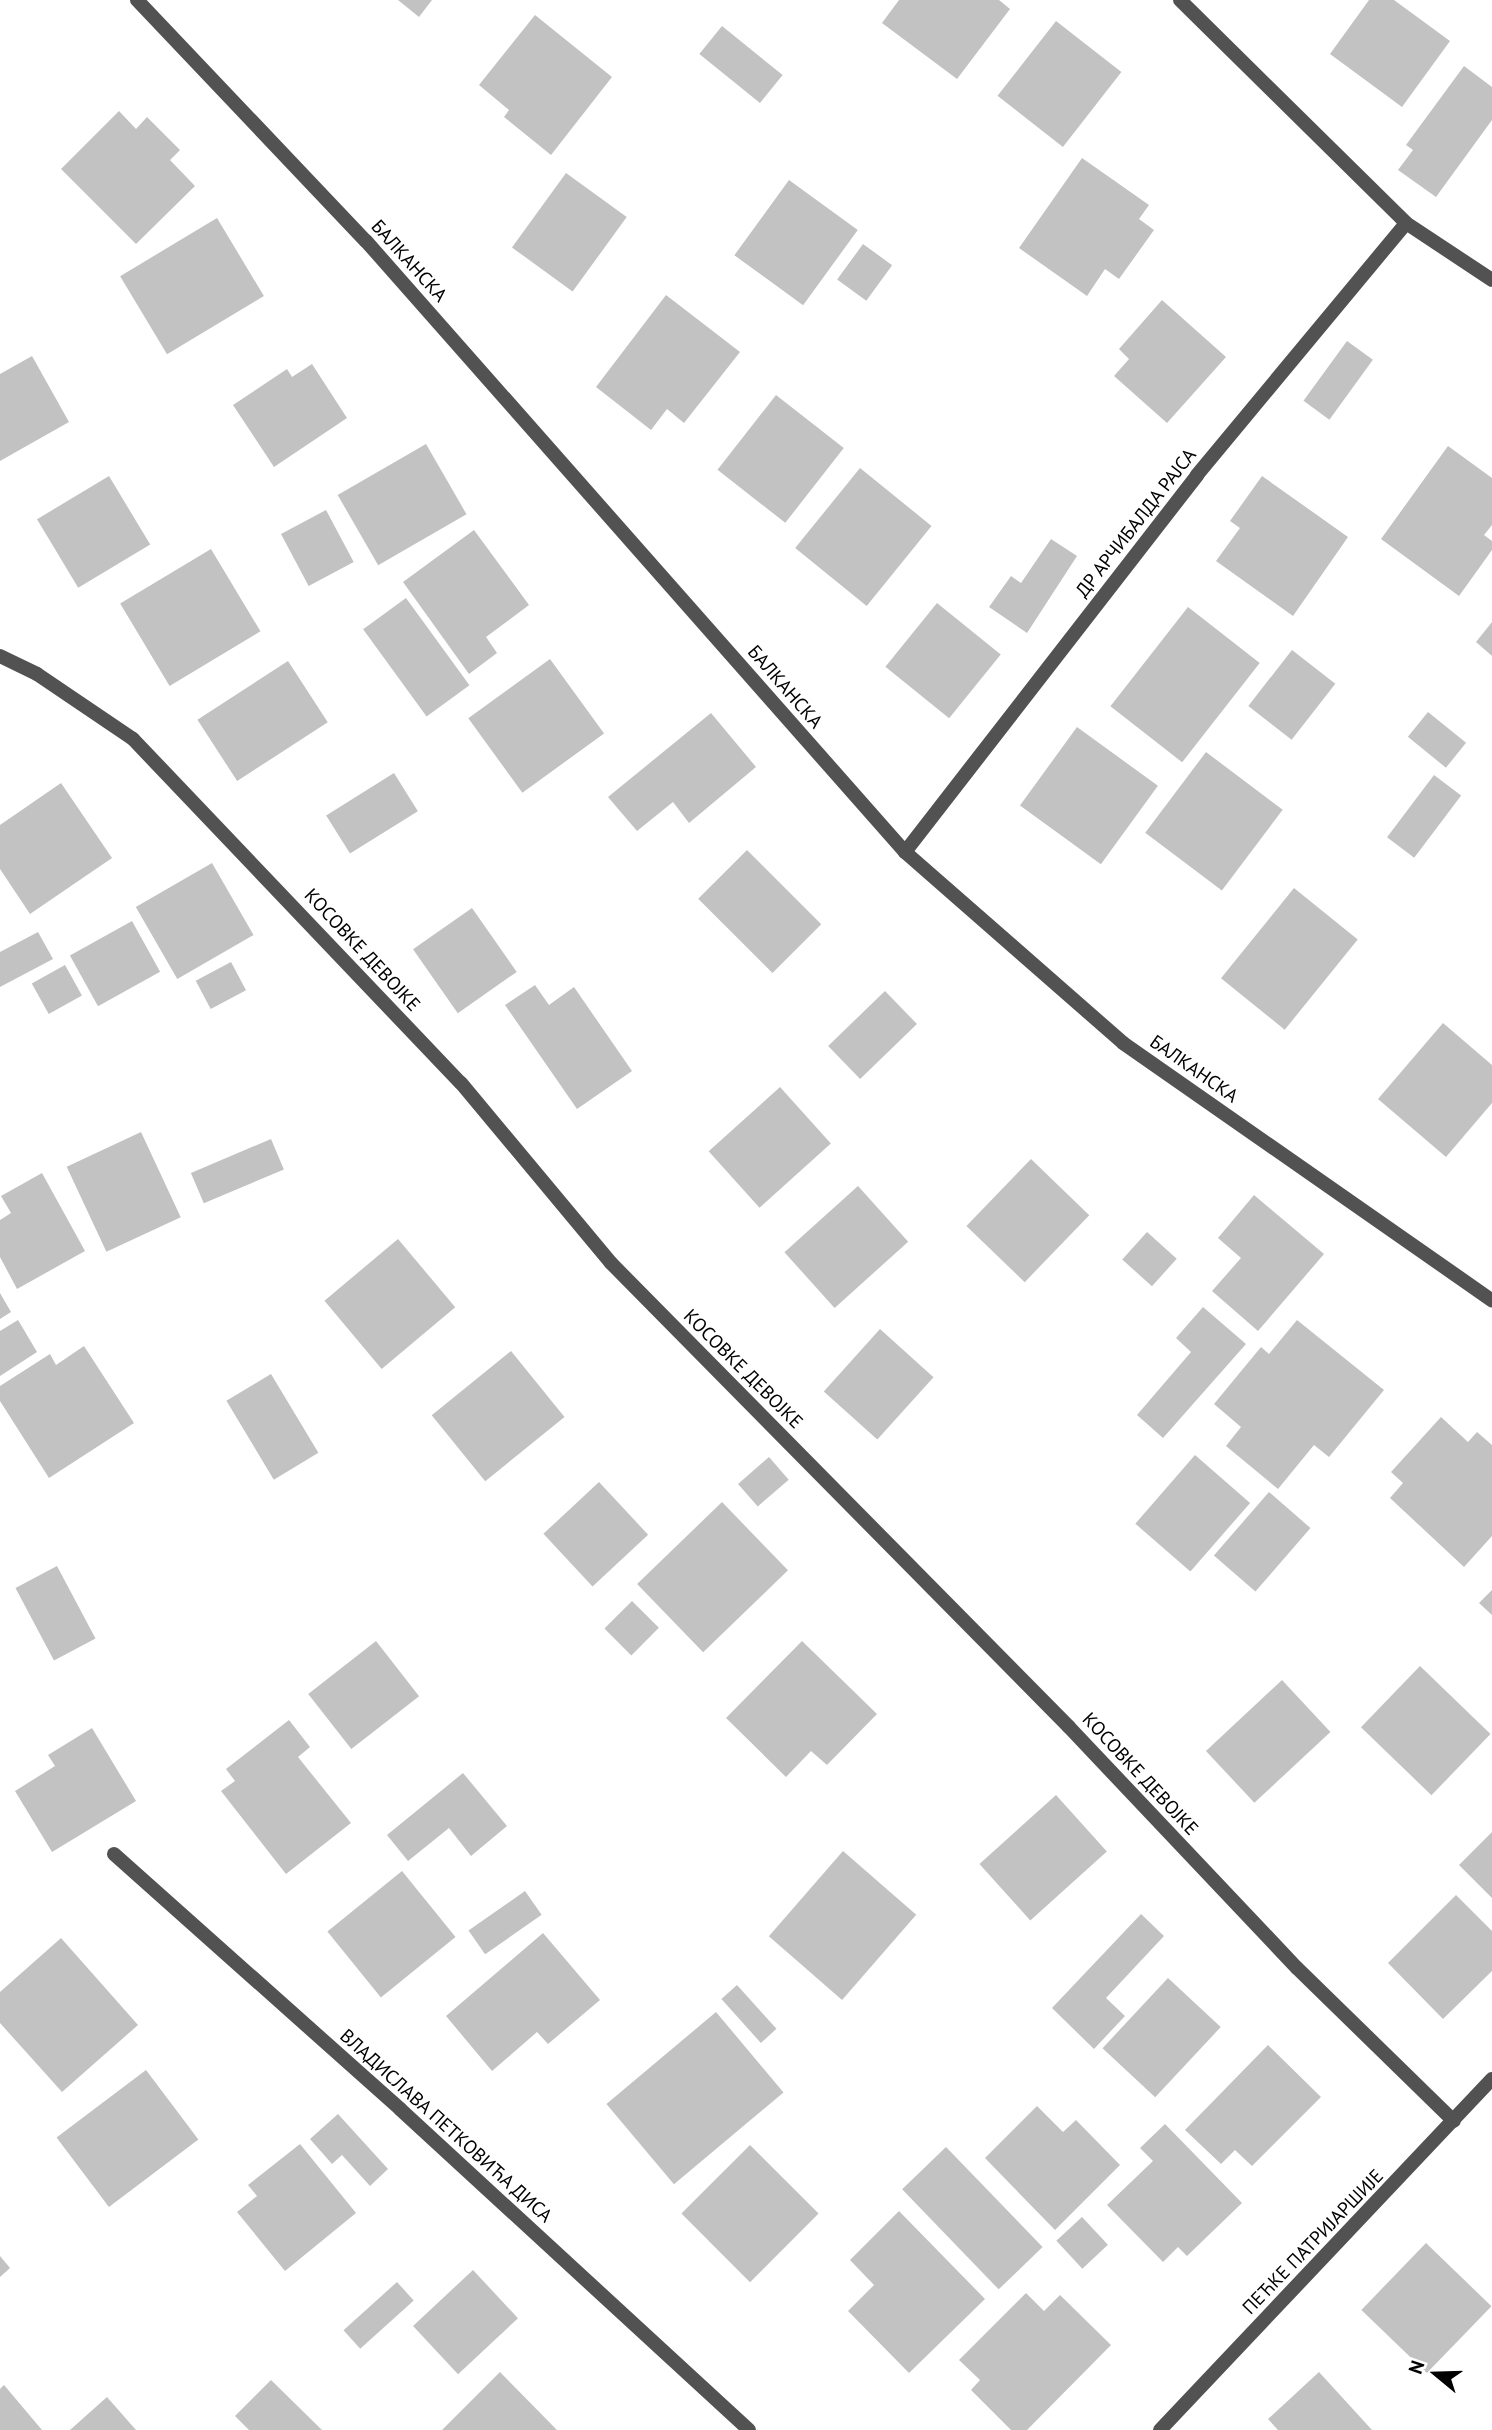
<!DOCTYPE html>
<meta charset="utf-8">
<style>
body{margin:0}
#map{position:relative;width:1492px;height:2430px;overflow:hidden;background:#fff;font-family:"PT Sans",sans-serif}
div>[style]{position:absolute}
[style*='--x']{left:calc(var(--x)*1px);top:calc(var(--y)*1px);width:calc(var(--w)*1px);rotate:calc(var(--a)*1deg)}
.building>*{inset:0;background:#c2c2c2;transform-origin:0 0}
.street>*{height:14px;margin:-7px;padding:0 7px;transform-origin:7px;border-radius:7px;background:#525252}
span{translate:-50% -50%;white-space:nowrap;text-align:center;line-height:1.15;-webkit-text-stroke:5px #fff;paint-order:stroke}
.street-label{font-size:19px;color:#000}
.north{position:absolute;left:1401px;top:2339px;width:70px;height:70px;-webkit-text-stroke:5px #fff;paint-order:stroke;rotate:289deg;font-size:19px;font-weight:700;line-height:28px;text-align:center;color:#000}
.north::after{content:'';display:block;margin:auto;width:24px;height:32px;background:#000;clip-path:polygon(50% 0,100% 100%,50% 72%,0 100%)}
</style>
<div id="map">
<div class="building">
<i style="clip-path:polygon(398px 0,432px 0,419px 17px)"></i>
<i style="clip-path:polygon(899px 0,999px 0,1010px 9px,957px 79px,882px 23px)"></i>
<i style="clip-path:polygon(1369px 0,1394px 0,1450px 41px,1402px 107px,1330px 54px)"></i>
<i style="clip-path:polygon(535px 15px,612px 77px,551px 155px,504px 117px,509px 110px,479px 85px)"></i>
<i style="left:1056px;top:21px;width:83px;height:95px;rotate:38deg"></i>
<i style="left:722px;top:26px;width:78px;height:36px;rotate:39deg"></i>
<i style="clip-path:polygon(1464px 66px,1492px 87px,1492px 120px,1436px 197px,1398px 170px,1413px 150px,1406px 145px)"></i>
<i style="clip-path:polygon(119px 111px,136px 129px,147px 117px,180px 150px,170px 160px,195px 186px,136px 244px,61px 169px)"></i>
<i style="clip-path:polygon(1082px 158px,1149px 205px,1139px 219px,1154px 230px,1119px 279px,1105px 269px,1087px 296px,1019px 248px)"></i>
<i style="left:566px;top:173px;width:75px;height:92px;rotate:36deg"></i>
<i style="left:789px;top:180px;width:85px;height:93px;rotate:36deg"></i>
<i style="left:217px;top:218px;width:91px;height:113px;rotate:59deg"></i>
<i style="left:863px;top:244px;width:36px;height:44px;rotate:36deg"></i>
<i style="clip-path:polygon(666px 295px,740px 352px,684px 423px,667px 409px,651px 430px,596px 387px)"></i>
<i style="clip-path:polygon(1162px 300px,1226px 357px,1167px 423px,1114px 376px,1129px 359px,1119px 349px)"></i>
<i style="left:1347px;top:341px;width:32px;height:74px;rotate:36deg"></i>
<i style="clip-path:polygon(32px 356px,69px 422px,0 461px,0 374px)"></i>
<i style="clip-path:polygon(312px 364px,347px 418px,274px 467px,233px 405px,287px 369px,292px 377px)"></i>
<i style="left:776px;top:395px;width:86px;height:95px;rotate:38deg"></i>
<i style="left:426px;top:444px;width:81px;height:102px;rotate:60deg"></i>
<i style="clip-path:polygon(1448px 446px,1492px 478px,1492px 525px,1484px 535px,1492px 541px,1492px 550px,1459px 596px,1381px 539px)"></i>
<i style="left:860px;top:468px;width:92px;height:103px;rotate:39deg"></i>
<i style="left:109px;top:476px;width:80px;height:84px;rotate:59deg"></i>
<i style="clip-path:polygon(1262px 476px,1348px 537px,1293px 616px,1216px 561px,1240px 528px,1230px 521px)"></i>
<i style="left:326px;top:510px;width:59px;height:51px;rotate:62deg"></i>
<i style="clip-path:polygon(474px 530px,529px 605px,486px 637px,497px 653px,469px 674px,403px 582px)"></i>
<i style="clip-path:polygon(1051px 539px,1077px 556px,1027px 633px,989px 607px,1011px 576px,1021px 583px)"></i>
<i style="left:211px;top:549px;width:96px;height:106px;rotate:59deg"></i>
<i style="left:406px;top:598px;width:108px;height:53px;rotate:54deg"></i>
<i style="left:937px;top:603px;width:82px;height:82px;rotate:39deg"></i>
<i style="left:1188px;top:607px;width:91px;height:126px;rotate:38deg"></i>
<i style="clip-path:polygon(1492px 622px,1492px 656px,1476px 642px)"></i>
<i style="left:1292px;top:650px;width:55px;height:71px;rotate:38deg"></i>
<i style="left:550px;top:659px;width:92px;height:101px;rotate:54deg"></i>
<i style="left:288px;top:661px;width:73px;height:108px;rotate:57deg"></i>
<i style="left:1428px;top:712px;width:49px;height:32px;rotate:39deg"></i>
<i style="clip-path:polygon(711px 713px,756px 767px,689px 823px,673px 802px,637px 831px,608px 797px)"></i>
<i style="left:1077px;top:727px;width:100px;height:97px;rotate:36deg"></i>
<i style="left:1206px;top:752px;width:96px;height:101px;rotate:37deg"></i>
<i style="left:394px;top:773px;width:45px;height:80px;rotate:58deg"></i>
<i style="left:1434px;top:775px;width:34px;height:78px;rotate:37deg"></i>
<i style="clip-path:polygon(61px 783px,112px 858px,30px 914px,0 869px,0 825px)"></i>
<i style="left:747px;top:850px;width:105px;height:69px;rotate:45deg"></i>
<i style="left:212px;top:863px;width:83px;height:88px;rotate:60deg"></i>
<i style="left:1294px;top:888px;width:82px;height:116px;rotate:39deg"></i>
<i style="left:472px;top:908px;width:78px;height:72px;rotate:55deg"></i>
<i style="left:132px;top:921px;width:58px;height:71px;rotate:61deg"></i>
<i style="clip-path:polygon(38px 932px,53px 959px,0 987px,0 952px)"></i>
<i style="left:231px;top:962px;width:32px;height:40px;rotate:62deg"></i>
<i style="left:65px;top:965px;width:35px;height:38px;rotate:61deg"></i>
<i style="clip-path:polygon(535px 985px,549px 1005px,574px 987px,632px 1071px,577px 1109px,505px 1005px)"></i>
<i style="left:885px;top:991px;width:46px;height:79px;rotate:46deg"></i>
<i style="clip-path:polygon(1443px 1023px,1492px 1065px,1492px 1103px,1446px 1157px,1378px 1099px)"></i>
<i style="left:780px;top:1087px;width:76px;height:96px;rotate:48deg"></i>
<i style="left:141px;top:1132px;width:94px;height:82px;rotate:65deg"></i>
<i style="left:271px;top:1139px;width:33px;height:87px;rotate:67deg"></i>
<i style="left:1031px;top:1159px;width:81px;height:93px;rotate:44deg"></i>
<i style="clip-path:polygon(42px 1173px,85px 1251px,17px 1289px,0 1257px,0 1220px,11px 1213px,1px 1196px)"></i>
<i style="left:858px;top:1186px;width:75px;height:99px;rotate:48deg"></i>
<i style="clip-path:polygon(1254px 1195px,1324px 1254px,1258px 1331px,1212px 1291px,1241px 1258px,1218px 1238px)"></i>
<i style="left:1147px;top:1232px;width:40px;height:37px;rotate:42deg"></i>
<i style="left:398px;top:1239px;width:89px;height:96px;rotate:50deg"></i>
<i style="clip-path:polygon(0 1293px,11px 1312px,0 1319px)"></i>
<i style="clip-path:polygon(1203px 1307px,1246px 1344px,1163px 1438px,1137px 1415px,1191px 1352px,1176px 1338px)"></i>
<i style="clip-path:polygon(18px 1320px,37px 1352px,0 1376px,0 1331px)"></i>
<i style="clip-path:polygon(1297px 1320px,1384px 1390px,1329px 1457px,1314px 1445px,1278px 1489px,1226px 1446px,1241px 1427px,1214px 1404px,1261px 1347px,1269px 1354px)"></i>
<i style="left:880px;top:1329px;width:72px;height:84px;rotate:42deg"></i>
<i style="clip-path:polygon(84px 1346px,134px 1423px,49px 1478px,0 1401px,0 1386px,50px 1354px,56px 1365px)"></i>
<i style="left:511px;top:1351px;width:85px;height:102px;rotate:51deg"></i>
<i style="left:271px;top:1374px;width:92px;height:52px;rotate:59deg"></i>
<i style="clip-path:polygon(1441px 1417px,1468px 1442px,1477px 1432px,1492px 1445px,1492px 1536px,1464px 1567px,1390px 1498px,1403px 1483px,1391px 1472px)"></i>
<i style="left:1195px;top:1455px;width:73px;height:91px;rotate:41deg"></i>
<i style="left:769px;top:1457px;width:30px;height:41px;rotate:49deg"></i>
<i style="left:599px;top:1482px;width:72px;height:76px;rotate:47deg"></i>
<i style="left:1269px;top:1492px;width:55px;height:84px;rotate:41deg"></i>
<i style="left:722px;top:1502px;width:95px;height:118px;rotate:46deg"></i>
<i style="left:57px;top:1566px;width:82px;height:47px;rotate:62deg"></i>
<i style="clip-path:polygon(1492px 1590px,1492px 1615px,1479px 1603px)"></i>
<i style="left:632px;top:1601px;width:38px;height:39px;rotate:45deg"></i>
<i style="left:376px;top:1641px;width:70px;height:86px;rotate:52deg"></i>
<i style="clip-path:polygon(802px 1641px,877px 1714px,827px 1765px,811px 1751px,786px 1777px,726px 1718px)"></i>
<i style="left:1420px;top:1666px;width:98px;height:85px;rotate:44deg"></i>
<i style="left:1282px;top:1680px;width:71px;height:104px;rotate:47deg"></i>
<i style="clip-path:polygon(289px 1720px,310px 1747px,298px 1757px,351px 1823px,286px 1874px,221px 1791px,235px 1781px,226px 1769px)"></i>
<i style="clip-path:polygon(92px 1728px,136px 1801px,52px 1852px,15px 1791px,55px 1766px,48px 1755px)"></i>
<i style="clip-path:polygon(463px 1773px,507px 1826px,471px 1856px,449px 1828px,408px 1861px,387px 1835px)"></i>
<i style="left:1056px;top:1795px;width:76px;height:103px;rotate:48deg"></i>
<i style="clip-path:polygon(1492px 1832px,1492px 1898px,1459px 1865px)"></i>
<i style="left:843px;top:1851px;width:97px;height:113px;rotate:41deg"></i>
<i style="left:402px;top:1871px;width:85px;height:96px;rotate:51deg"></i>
<i style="left:525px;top:1891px;width:29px;height:69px;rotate:55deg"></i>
<i style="clip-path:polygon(1456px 1895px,1492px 1931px,1492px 1971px,1443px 2019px,1388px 1963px)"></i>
<i style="clip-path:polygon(1141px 1914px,1164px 1936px,1106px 1998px,1125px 2016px,1094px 2049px,1052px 2008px)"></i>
<i style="clip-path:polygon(543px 1933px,600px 2000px,548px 2044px,537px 2032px,492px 2071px,446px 2016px)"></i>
<i style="clip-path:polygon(61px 1938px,138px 2025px,62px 2092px,0 2023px,0 1992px)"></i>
<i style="left:1168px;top:1978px;width:72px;height:96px;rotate:43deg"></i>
<i style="left:737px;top:1985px;width:59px;height:21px;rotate:48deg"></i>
<i style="left:716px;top:2012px;width:105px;height:143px;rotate:50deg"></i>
<i style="clip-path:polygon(1268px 2045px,1321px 2097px,1252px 2166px,1235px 2150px,1221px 2164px,1185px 2130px)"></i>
<i style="left:146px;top:2070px;width:87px;height:112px;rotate:53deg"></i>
<i style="clip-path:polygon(1037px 2106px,1063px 2132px,1076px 2120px,1120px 2165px,1055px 2230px,985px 2158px)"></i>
<i style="clip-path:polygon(338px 2114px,388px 2169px,370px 2186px,342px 2155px,332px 2164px,310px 2139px)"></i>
<i style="clip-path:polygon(1165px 2124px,1242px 2203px,1187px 2256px,1178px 2247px,1163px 2262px,1107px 2205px,1153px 2161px,1140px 2148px)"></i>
<i style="clip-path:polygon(300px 2144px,356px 2213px,285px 2271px,237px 2212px,257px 2196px,248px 2185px)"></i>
<i style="left:750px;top:2145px;width:97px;height:97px;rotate:45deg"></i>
<i style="left:946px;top:2147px;width:139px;height:61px;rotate:46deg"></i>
<i style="clip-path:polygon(899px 2211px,985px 2299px,909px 2373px,848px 2311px,874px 2285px,850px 2260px)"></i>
<i style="left:1082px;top:2217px;width:38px;height:35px;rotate:47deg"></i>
<i style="left:1426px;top:2243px;width:91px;height:93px;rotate:44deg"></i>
<i style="clip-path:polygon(0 2256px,10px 2268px,0 2277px)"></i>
<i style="left:473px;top:2270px;width:66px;height:82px;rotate:47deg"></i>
<i style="left:397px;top:2282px;width:25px;height:72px;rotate:48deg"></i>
<i style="clip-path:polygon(1026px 2293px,1044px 2311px,1060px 2295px,1111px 2345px,1027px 2430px,1011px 2430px,971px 2390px,980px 2380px,959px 2360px)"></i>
<i style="clip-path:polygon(500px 2372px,557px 2430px,442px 2430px)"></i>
<i style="clip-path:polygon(1319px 2372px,1372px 2430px,1278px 2430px,1268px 2419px)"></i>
<i style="clip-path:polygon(271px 2380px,322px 2430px,249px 2430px,235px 2416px)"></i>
<i style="clip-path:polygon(4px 2385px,42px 2430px,0 2430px,0 2389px)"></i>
<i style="clip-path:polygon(107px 2397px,136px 2430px,70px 2430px)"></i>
</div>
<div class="street">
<i style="--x:137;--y:0;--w:332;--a:46.5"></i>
<i style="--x:366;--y:241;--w:815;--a:48.58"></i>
<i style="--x:905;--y:852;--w:290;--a:41.2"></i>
<i style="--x:1123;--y:1043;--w:450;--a:34.9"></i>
<i style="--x:1180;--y:0;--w:317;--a:44.6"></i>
<i style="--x:1406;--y:223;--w:103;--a:33.5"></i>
<i style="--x:0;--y:656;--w:41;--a:25.9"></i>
<i style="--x:37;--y:674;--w:116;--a:34.1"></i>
<i style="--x:133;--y:739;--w:475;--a:46.4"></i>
<i style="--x:461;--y:1083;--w:234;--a:50.2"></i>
<i style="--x:611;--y:1263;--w:652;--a:45.37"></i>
<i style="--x:1069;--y:1727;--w:332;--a:46.6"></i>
<i style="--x:1297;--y:1968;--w:219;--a:44.3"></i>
<i style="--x:905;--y:852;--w:477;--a:-52.2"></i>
<i style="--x:1197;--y:475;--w:327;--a:-50.3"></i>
<i style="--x:114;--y:1854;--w:383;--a:41.7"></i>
<i style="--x:400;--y:2109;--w:474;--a:42.6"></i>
<i style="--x:1160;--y:2430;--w:483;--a:-46.6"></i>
</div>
<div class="street-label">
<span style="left:409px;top:261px;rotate:48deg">БАЛКАНСКА</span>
<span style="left:1136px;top:523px;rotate:-52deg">ДР АРЧИБАЛДА РАЈСА</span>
<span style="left:785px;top:687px;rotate:49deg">БАЛКАНСКА</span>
<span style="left:362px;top:950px;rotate:47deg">КОСОВКЕ ДЕВОЈКЕ</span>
<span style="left:1194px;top:1069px;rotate:35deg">БАЛКАНСКА</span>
<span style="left:743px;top:1369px;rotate:45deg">КОСОВКЕ ДЕВОЈКЕ</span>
<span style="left:1140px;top:1774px;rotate:47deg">КОСОВКЕ ДЕВОЈКЕ</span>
<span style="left:446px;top:2126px;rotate:42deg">ВЛАДИСЛАВА ПЕТКОВИЋА ДИСА</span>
<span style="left:1313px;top:2242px;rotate:-46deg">ПЕЋКЕ ПАТРИЈАРШИЈЕ</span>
</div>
<div class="north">N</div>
</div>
